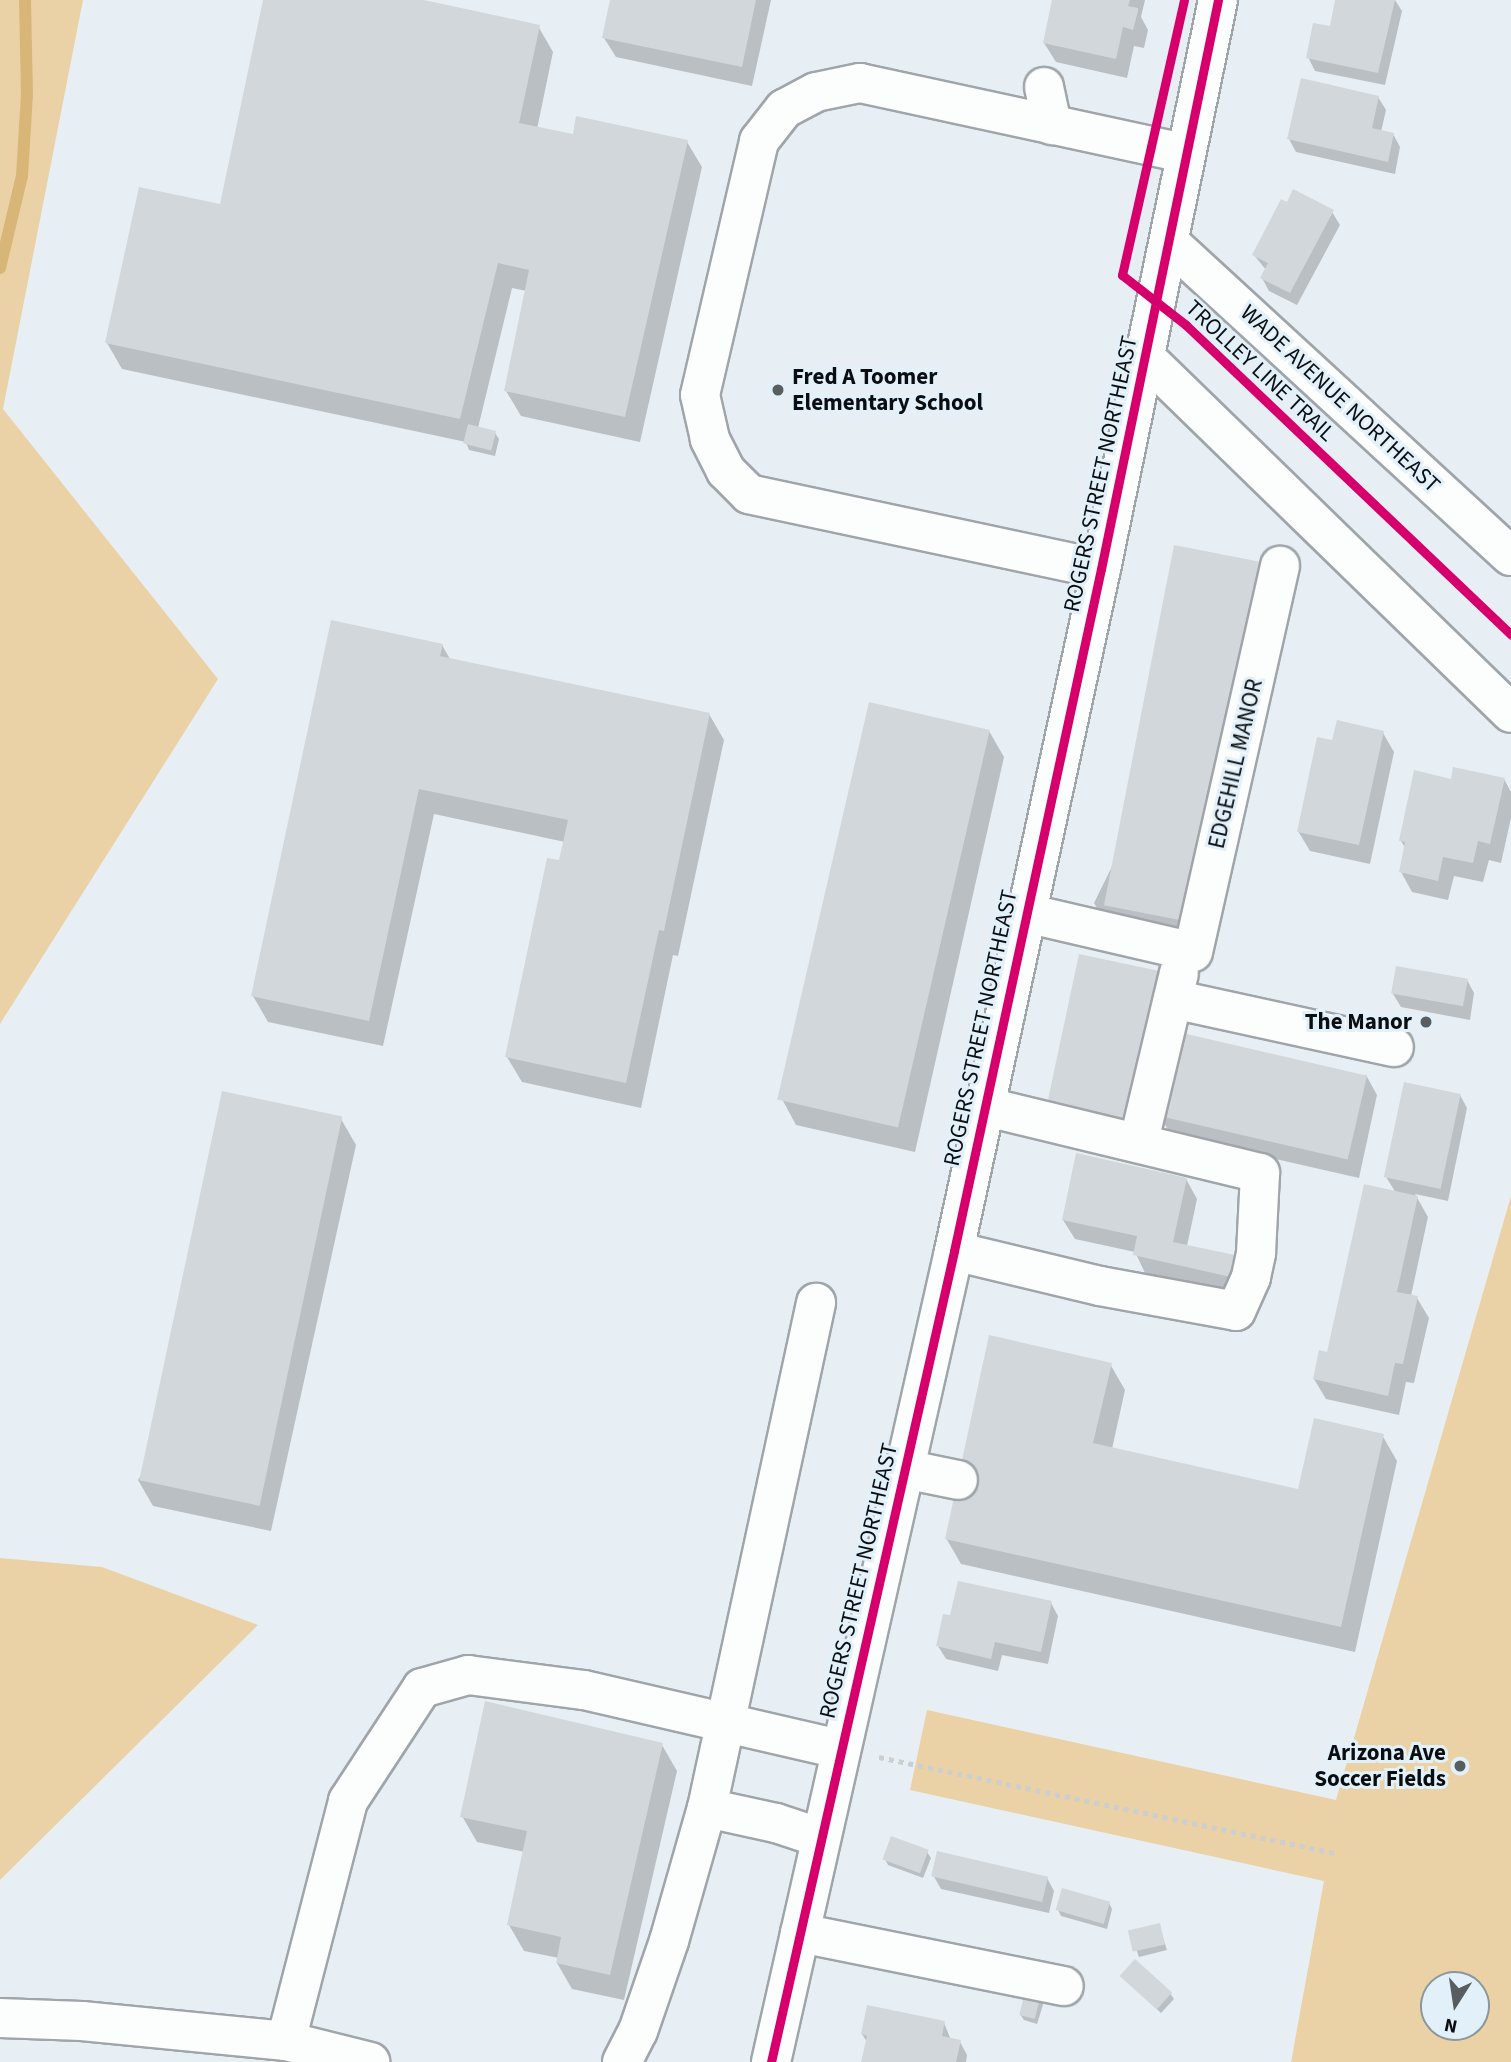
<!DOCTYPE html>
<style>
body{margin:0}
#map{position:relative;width:1511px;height:2062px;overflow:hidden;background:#e8eff4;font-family:"Source Sans 3",sans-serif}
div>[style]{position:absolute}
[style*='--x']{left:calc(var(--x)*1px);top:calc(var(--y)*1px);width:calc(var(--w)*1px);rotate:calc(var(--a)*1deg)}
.green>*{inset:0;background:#ead2a6}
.shadow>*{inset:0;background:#0003}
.stream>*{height:12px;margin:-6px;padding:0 6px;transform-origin:6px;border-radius:6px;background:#d8b677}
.building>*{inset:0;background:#d1d7db;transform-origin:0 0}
.path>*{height:4.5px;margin-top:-2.25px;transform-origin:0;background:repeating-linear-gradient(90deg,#cccecf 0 5px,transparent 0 10px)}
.roads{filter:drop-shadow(2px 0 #9fa5a9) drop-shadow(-2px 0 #9fa5a9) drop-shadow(0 2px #9fa5a9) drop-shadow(0 -2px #9fa5a9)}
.minor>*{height:38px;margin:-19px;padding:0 19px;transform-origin:19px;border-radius:19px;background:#fcfdfd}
.cycleway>*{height:9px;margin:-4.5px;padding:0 4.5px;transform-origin:4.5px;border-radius:4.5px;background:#d6006c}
.dots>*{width:19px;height:19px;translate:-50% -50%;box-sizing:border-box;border:4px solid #e2f0fa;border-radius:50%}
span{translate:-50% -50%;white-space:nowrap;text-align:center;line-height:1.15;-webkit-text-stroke:6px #e2f0fa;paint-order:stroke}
.street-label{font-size:23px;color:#0a0e11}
.poi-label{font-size:23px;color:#0a0e11;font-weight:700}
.left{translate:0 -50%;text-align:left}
.right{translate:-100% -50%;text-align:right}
.north{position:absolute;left:1420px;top:1971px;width:70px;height:70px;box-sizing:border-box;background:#e2f0fa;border:2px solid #8c969d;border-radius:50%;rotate:192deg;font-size:19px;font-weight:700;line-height:28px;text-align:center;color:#0a0e11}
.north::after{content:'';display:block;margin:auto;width:24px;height:32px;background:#585d60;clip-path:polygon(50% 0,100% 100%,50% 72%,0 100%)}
</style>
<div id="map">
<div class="green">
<i style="clip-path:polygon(0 0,83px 0,3px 409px,218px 679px,0 1024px)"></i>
<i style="clip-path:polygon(evenodd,1511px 1196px,1511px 2062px,1291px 2062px,1324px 1881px,910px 1790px,927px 1710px,1336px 1800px,1511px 1196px,1434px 1985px,1476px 1985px,1476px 2027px,1434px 2027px,1434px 1985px)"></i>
<i style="clip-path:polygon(0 1558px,102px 1567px,258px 1625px,0 1880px)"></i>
</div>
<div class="shadow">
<i style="clip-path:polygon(265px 0,416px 0,538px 26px,553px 52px,537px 129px,574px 136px,687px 142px,702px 167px,640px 442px,521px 416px,506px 391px,527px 291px,512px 288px,478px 428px,495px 433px,499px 439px,495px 456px,469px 450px,466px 442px,122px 369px,107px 343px,221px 206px)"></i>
<i style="clip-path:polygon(612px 0,771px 0,752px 86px,616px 57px,604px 38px)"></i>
<i style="clip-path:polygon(1054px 0,1145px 0,1141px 17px,1148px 30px,1144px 48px,1134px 46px,1127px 78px,1056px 62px,1044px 43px)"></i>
<i style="clip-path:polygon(1337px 0,1395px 0,1402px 11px,1385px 85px,1315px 71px,1308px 57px,1331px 28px)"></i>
<i style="clip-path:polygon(1378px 97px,1386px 110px,1381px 132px,1393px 134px,1400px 147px,1395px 174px,1296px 152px,1289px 139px)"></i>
<i style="clip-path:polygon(1332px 212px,1340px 225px,1297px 305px,1269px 291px,1262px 278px,1266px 270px,1254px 255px)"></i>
<i style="clip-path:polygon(1261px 564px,1196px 948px,1109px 928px,1094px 903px)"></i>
<i style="clip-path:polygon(442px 645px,450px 659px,709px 714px,724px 740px,678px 956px,673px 955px,641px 1108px,522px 1082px,507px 1057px,565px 842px,434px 814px,383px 1046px,268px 1022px,253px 996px)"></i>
<i style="clip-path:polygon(989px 731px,1004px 757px,915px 1152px,796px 1125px,782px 1099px)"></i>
<i style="clip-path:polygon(1383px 733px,1394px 752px,1370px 864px,1310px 851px,1298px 831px,1334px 743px)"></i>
<i style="clip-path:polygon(1504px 779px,1511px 792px,1511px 818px,1501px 863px,1489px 860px,1483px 882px,1454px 876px,1448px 900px,1412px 892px,1401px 872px,1406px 849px,1401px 841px,1452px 781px)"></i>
<i style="clip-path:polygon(1158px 973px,1169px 993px,1134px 1140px,1059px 1124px)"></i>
<i style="clip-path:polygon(1467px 980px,1474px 993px,1470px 1020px,1401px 1007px,1393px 994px)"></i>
<i style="clip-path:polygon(1366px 1075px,1377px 1095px,1359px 1178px,1171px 1135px,1160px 1116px)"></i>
<i style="clip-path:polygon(1460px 1095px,1467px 1108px,1448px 1201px,1415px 1194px,1428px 1217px,1411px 1296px,1417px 1298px,1429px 1318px,1414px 1383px,1406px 1382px,1399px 1415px,1326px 1399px,1314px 1379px,1329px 1354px,1396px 1193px,1386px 1177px)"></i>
<i style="clip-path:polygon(341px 1119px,356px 1145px,271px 1531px,153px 1506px,138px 1480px)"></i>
<i style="clip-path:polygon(1186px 1179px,1197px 1199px,1187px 1246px,1248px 1260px,1255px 1298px,1146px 1275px,1135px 1252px,1075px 1239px,1063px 1220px)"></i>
<i style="clip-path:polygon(1110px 1364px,1125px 1390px,1112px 1449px,1299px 1491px,1382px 1435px,1397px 1461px,1355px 1652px,961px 1564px,946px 1538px)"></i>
<i style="clip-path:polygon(1051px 1603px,1058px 1616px,1048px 1664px,1002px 1655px,998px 1671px,946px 1659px,938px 1646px)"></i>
<i style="clip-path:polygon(662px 1745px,677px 1771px,624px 2000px,572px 1989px,557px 1963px,559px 1958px,524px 1951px,509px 1925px,525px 1852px,477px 1842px,462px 1816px)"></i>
<i style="clip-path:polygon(927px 1852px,931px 1858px,923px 1878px,888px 1865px,885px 1859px)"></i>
<i style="clip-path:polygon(933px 1875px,1047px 1878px,1054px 1891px,1049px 1913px,941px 1889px)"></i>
<i style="clip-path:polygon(1109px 1903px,1112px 1909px,1107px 1929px,1061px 1916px,1058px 1910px)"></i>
<i style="clip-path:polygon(1159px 1925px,1167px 1950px,1139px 1957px,1130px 1931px)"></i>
<i style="clip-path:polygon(1122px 1976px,1170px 1993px,1174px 1999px,1161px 2013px)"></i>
<i style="clip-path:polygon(1046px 1995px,1037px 2024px,1024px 2020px,1020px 2014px)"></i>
<i style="clip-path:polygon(944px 2023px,951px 2040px,960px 2042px,967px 2055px,966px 2062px,863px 2062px,867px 2042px,862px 2034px)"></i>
</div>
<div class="stream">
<i style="--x:0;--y:268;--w:95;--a:-76.6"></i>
<i style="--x:22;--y:176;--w:81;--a:-86.5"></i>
<i style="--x:27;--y:95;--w:95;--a:-91.2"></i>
</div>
<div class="building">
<i style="clip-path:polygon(263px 0,424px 0,540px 25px,519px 123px,573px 134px,576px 116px,688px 140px,625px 417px,504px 391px,529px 270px,498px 263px,460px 419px,105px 343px,139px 187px,220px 204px)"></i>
<i style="clip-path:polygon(610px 0,756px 0,742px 67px,602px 38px)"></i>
<i style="clip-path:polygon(1052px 0,1130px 0,1128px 6px,1138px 8px,1138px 11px,1133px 30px,1123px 27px,1116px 59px,1043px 43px)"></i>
<i style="clip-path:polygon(1335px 0,1395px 0,1378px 73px,1306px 58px,1313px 23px,1330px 26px)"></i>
<i style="clip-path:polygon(1301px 78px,1379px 96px,1372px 128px,1394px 133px,1388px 162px,1287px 139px)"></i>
<i style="clip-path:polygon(1293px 189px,1334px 210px,1290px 293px,1260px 278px,1268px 263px,1252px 255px,1281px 199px,1287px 202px)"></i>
<i style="left:468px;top:424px;width:29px;height:20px;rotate:14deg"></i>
<i style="left:1174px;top:545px;width:90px;height:367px;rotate:11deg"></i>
<i style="clip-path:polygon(331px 620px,443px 644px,440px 656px,710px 713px,664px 931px,659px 930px,626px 1083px,505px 1057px,547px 858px,559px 860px,568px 820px,419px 789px,369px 1021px,251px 996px)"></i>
<i style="left:869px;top:702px;width:124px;height:408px;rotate:13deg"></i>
<i style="clip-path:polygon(1337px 720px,1384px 731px,1359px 845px,1297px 832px,1317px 737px,1332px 740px)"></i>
<i style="clip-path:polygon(1453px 767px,1505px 778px,1490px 844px,1478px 841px,1473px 863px,1443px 857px,1438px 881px,1399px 872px,1405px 842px,1399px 841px,1414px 770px,1451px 779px)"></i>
<i style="left:1079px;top:954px;width:82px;height:155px;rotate:12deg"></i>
<i style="left:1396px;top:966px;width:73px;height:28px;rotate:10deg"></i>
<i style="left:1178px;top:1032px;width:194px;height:86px;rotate:13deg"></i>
<i style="left:1404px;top:1082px;width:58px;height:97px;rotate:12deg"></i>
<i style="left:222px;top:1091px;width:123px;height:398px;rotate:12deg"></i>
<i style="clip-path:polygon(1076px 1153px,1187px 1178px,1173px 1242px,1249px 1258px,1244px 1280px,1133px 1255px,1137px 1236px,1062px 1220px)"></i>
<i style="clip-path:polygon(1364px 1184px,1418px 1196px,1397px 1292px,1418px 1296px,1403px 1364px,1395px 1363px,1388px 1396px,1313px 1379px,1319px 1350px,1327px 1352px)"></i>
<i style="clip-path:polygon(989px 1335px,1112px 1363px,1093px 1443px,1298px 1489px,1314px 1418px,1384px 1434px,1341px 1627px,945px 1539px)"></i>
<i style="clip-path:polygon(958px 1581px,1052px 1601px,1041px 1652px,995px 1642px,991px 1659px,936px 1646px,943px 1614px,950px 1615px)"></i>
<i style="clip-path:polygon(485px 1701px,663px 1743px,610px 1975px,556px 1963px,561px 1937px,507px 1925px,527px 1831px,460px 1817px)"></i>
<i style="left:891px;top:1836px;width:40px;height:25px;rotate:20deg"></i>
<i style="left:937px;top:1851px;width:114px;height:26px;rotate:13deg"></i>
<i style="left:1062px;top:1888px;width:50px;height:23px;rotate:16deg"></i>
<i style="left:1160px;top:1923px;width:22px;height:33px;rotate:77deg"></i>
<i style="left:1135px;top:1959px;width:50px;height:23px;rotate:42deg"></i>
<i style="left:1027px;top:1984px;width:16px;height:32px;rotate:14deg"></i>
<i style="clip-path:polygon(867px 2005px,945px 2021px,942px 2036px,961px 2040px,956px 2062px,861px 2062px,867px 2036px,861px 2034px)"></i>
</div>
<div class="path">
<i style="--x:879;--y:1757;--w:470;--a:11.9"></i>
</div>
<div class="roads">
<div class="minor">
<i style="--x:1044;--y:87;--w:39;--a:78"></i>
<i style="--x:1169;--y:242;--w:464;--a:42.6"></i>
<i style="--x:1146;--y:358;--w:509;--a:44.2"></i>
<i style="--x:1101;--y:569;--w:360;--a:-168"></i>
<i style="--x:749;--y:494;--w:33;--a:-135"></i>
<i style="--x:726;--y:471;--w:36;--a:-117"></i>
<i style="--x:710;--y:439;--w:45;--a:-102.8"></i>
<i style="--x:700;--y:395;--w:261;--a:-76.9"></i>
<i style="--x:759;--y:141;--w:41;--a:-52"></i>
<i style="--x:784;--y:109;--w:36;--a:-28"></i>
<i style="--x:816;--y:92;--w:45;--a:-11.6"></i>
<i style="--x:860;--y:83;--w:331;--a:12.2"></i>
<i style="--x:1026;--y:913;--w:171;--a:13.1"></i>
<i style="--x:1193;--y:952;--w:396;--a:-77.3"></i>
<i style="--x:1173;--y:999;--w:226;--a:12.3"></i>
<i style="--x:1143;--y:1124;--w:155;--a:-76.6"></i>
<i style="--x:954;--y:1251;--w:150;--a:13.5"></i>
<i style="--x:1100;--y:1286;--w:138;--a:10.4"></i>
<i style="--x:1236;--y:1311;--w:37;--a:-66"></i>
<i style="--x:1251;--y:1277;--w:25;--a:-78"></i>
<i style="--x:1256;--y:1253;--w:80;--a:-87.1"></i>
<i style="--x:1260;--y:1173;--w:285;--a:-166.4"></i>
<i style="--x:904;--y:1469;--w:55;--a:11.5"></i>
<i style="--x:707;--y:1808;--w:71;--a:12.3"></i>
<i style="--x:776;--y:1823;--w:47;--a:18.4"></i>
<i style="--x:800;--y:1933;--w:269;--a:11.4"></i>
<i style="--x:0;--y:2018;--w:82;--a:2.1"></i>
<i style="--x:82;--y:2021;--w:205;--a:5.6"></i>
<i style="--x:286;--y:2041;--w:248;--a:-75.5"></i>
<i style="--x:348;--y:1801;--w:135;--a:-56.8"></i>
<i style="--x:422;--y:1688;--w:48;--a:-15.8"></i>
<i style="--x:468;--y:1675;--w:117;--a:7.4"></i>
<i style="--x:584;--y:1690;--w:263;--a:13"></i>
<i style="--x:286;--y:2041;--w:87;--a:14"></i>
<i style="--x:622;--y:2062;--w:35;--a:-63"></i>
<i style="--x:638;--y:2031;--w:95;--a:-71"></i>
<i style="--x:669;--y:1941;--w:138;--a:-74.1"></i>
<i style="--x:707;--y:1808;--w:517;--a:-77.82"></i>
<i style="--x:771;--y:2062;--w:831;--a:-77.28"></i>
<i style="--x:954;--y:1251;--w:698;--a:-77.84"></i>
<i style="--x:1101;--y:569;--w:581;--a:-78.38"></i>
</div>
</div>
<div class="cycleway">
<i style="--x:1184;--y:0;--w:282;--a:102.7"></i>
<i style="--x:1122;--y:275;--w:81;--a:38"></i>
<i style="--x:1186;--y:325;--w:449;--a:43.6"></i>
<i style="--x:771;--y:2062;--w:831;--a:-77.28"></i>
<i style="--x:954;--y:1251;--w:698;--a:-77.84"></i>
<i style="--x:1101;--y:569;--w:581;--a:-78.38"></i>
</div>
<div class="dots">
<i style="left:778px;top:390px;background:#585d60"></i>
<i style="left:1426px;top:1022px;background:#585d60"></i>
<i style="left:1460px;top:1766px;background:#585d60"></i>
</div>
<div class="street-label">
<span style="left:1260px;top:371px;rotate:43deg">TROLLEY LINE TRAIL</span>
<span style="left:1340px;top:399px;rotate:43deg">WADE AVENUE NORTHEAST</span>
<span style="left:1101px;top:474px;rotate:-78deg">ROGERS STREET NORTHEAST</span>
<span style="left:1236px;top:764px;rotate:-77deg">EDGEHILL MANOR</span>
<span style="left:981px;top:1028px;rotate:-78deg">ROGERS STREET NORTHEAST</span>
<span style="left:859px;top:1581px;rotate:-77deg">ROGERS STREET NORTHEAST</span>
</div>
<div class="poi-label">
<span class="left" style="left:792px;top:390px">Fred A Toomer<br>Elementary School</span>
<span class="right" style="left:1412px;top:1022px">The Manor</span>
<span class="right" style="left:1446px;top:1766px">Arizona Ave<br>Soccer Fields</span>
</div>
<div class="north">N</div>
</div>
